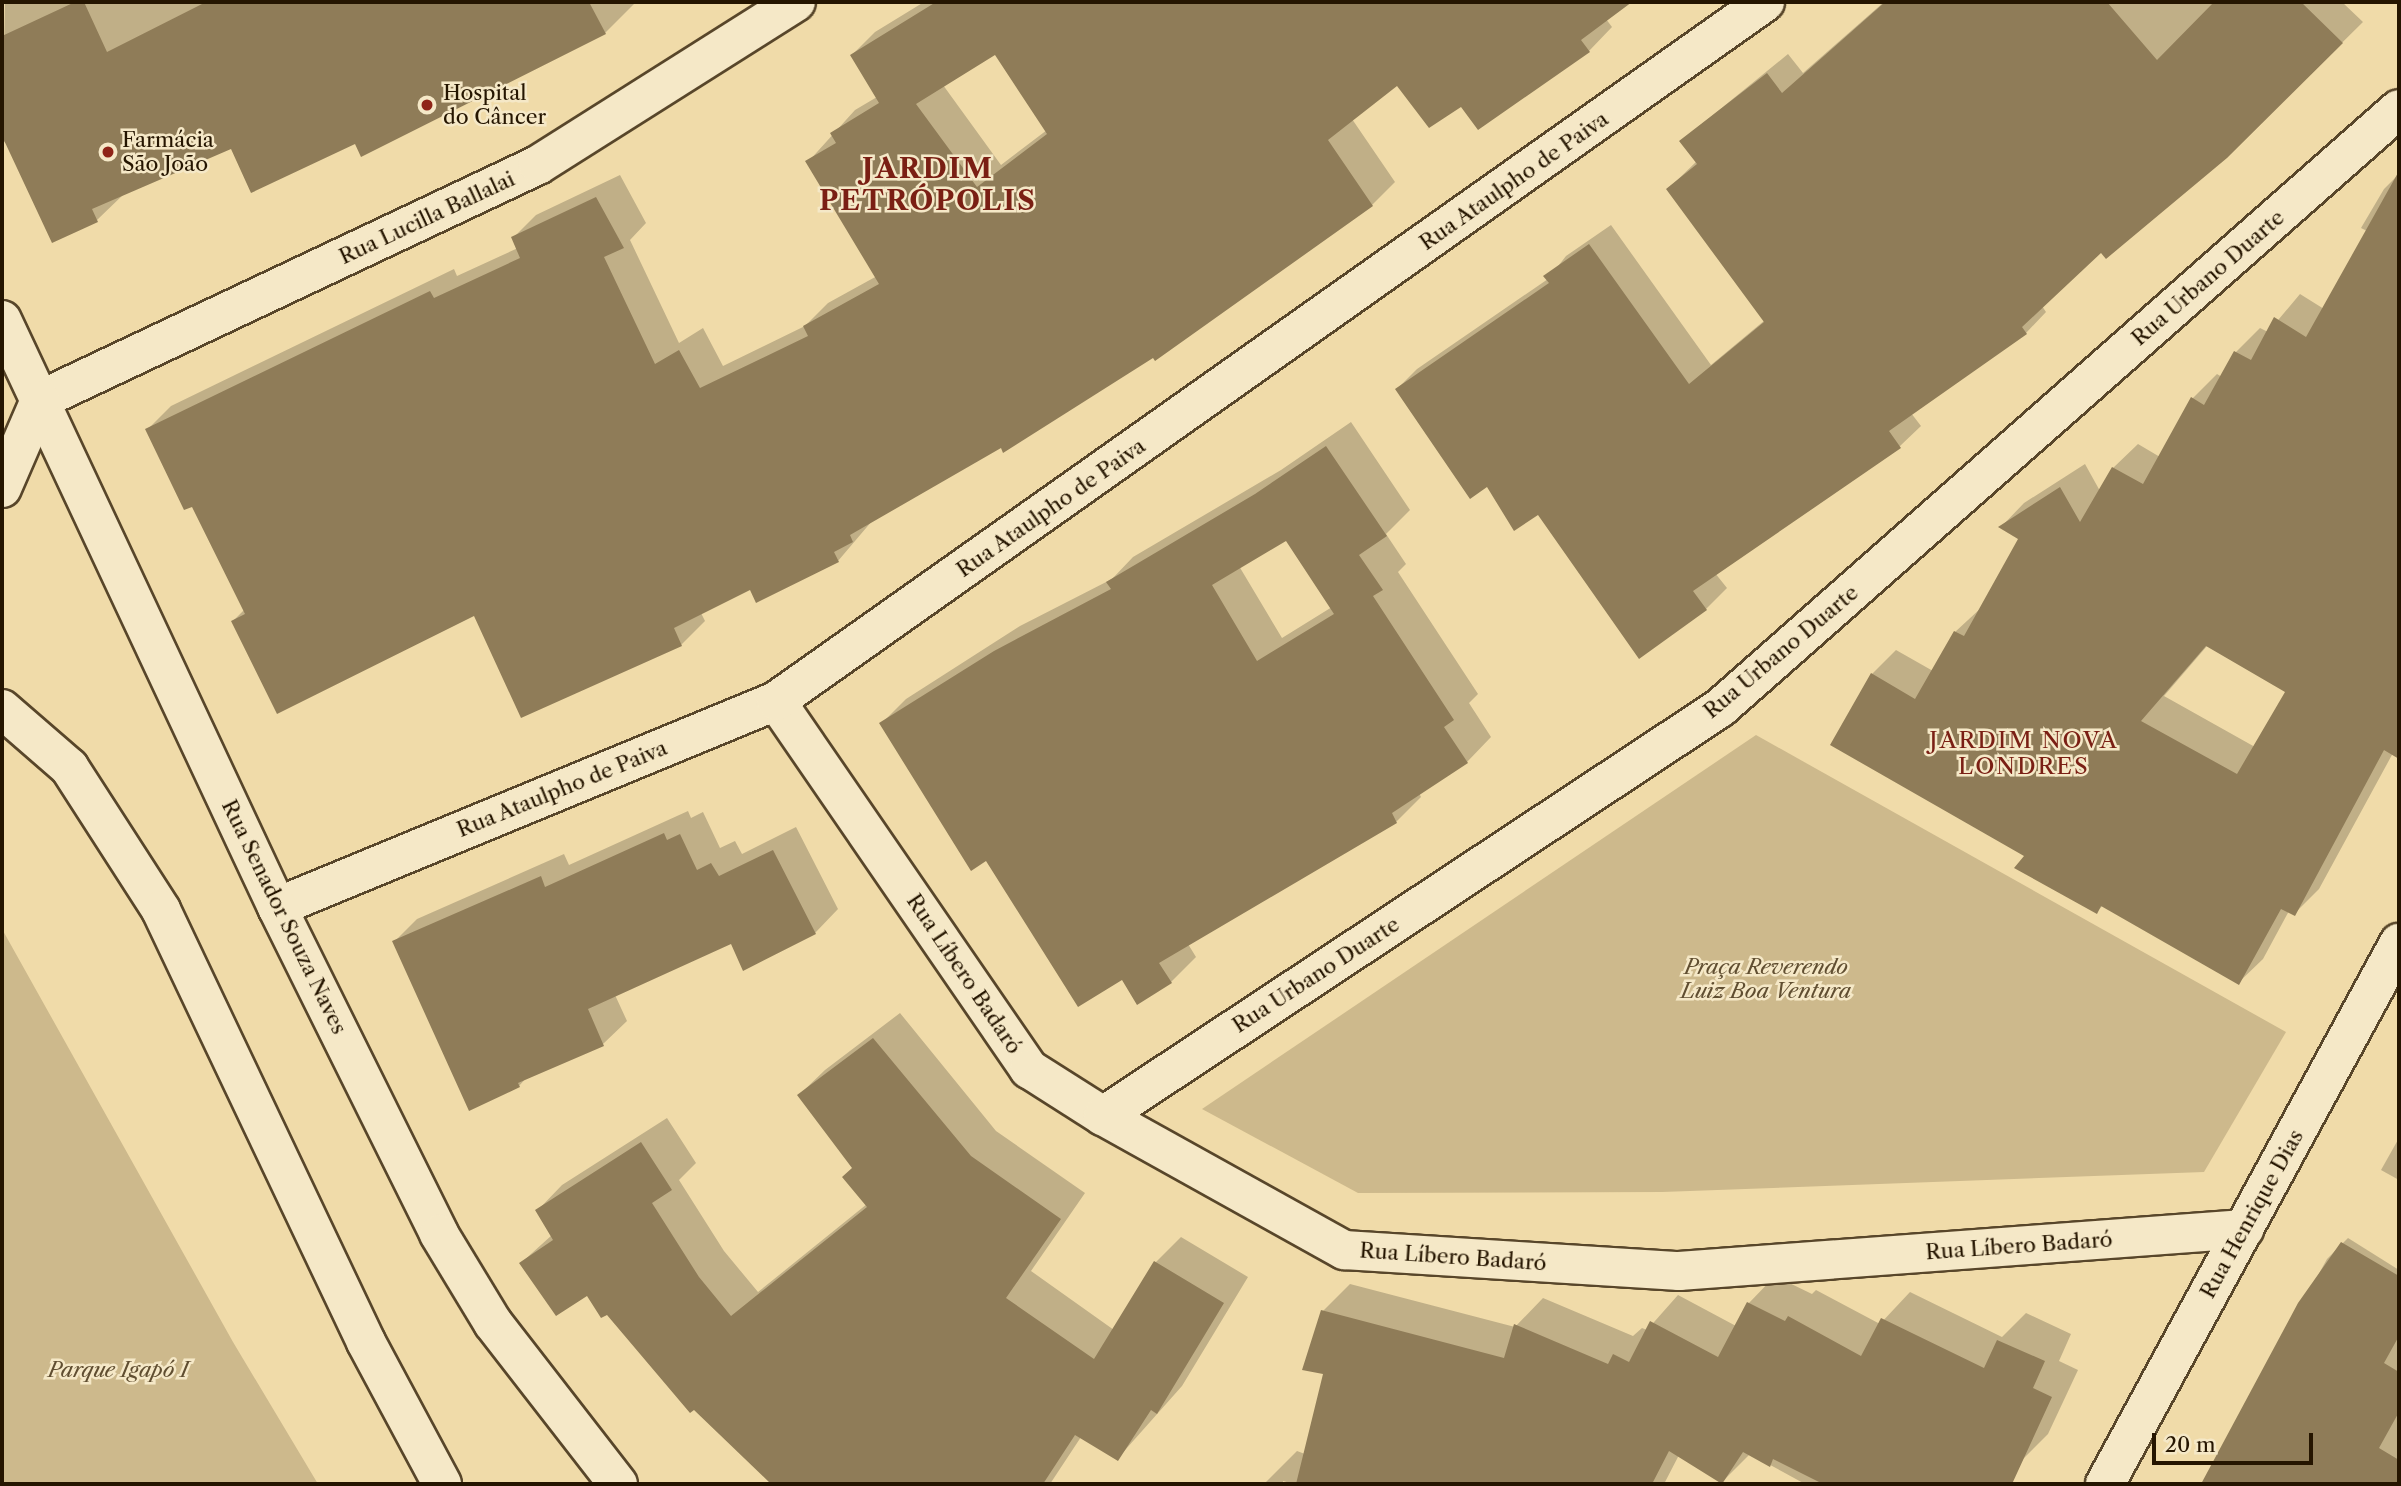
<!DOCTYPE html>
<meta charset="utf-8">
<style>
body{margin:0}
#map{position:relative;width:2401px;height:1486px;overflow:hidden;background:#f0dba9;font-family:"Libre Caslon Text",serif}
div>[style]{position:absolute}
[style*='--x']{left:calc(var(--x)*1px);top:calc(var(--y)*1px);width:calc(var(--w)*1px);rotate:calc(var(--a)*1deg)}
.green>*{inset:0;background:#cdb98c}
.shadow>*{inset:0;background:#0003}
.building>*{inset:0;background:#8f7c58}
.roads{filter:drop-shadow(2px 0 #58462a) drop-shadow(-2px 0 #58462a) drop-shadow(0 2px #58462a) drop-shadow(0 -2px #58462a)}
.minor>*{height:38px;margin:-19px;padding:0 19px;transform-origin:19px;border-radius:19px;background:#f5e8c7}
.secondary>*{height:38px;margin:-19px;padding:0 19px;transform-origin:19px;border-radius:19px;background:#f5e8c7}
.dots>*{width:19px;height:19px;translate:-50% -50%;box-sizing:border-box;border:4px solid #f5e8c7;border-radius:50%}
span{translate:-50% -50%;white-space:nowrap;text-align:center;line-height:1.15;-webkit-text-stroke:5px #f5e8c7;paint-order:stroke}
.poi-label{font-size:21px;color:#251500}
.left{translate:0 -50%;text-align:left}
.street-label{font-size:21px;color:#251500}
.park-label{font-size:21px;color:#604e31;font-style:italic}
.neighbourhood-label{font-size:23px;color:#7a1f14;letter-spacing:2px}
.district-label{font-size:28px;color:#7a1f14;font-weight:700;letter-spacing:2px}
.frame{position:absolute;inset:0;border:4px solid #251500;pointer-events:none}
.scale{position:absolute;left:2152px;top:1433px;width:161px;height:32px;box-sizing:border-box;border:4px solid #251500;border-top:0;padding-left:9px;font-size:21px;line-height:24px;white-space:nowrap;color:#251500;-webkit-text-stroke:5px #f5e8c7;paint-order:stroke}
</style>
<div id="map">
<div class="green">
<i style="clip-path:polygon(1756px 735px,2286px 1032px,2204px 1172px,1662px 1192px,1358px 1193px,1202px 1109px)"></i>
<i style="clip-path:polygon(2px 929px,233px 1342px,318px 1484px,2px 1484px)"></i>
</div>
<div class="shadow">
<i style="clip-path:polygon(5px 2px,636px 2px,605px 33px,231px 147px,125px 193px,97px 220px,2px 140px)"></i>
<i style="clip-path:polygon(evenodd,924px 2px,1629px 2px,1606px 19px,1612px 27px,1589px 51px,1478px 128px,1461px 104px,1398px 83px,1352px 119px,1395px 182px,1372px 205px,1153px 355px,872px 521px,838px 561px,751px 588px,701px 613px,705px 621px,681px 645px,522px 716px,475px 614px,233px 621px,245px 609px,193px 504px,148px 429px,171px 406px,454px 269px,457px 276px,518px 248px,513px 238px,536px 215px,620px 175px,646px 223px,630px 240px,679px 343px,703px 328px,723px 366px,805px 326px,828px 303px,877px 276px,808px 162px,855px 110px,877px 97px,852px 55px,875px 32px,924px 2px,996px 53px,1047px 130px,1001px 165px,943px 85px,996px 53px)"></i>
<i style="clip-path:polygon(1884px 2px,2342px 2px,2363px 22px,2226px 157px,2101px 251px,2042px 306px,2046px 312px,2026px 333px,1911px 413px,1921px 426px,1900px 446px,1715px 573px,1727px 588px,1706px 609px,1639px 656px,1539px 512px,1487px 485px,1397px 389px,1417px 369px,1548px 279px,1566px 256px,1611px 225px,1711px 365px,1765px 320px,1668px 189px,1697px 161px,1681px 141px,1788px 54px,1803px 73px)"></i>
<i style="clip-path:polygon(evenodd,2399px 174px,2399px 757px,2393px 753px,2319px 889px,2294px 914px,2289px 911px,2263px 959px,2238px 983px,2103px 905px,2097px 912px,2027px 856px,1872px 674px,1896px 650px,1933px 671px,1955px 632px,1981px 608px,2020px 538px,2001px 527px,2024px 503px,2085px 464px,2100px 491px,2113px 468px,2138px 444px,2160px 457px,2193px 398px,2217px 374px,2222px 377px,2236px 352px,2260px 328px,2268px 332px,2300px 294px,2324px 309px,2367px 231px,2361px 228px,2384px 189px,2399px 174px,2207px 646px,2287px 692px,2255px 747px,2164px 696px,2207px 646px)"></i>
<i style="clip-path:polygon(evenodd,1351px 422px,1410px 510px,1386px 534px,1406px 564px,1398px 572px,1478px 694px,1469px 703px,1491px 737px,1467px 762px,1419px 793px,1421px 797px,1396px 822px,1188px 944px,1196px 957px,1171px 982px,1122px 978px,987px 859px,881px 724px,906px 699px,1020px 626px,1112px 579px,1133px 557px,1281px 470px,1351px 422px,1286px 538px,1332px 607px,1282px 638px,1239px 566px,1286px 538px)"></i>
<i style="clip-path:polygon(688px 811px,691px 818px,703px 812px,720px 848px,735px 841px,742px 854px,796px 827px,838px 909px,815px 933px,731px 942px,615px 995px,627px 1021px,603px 1044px,527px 1077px,519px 1086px,394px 942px,417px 919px,564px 854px,569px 865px)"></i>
<i style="clip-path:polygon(900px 1013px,996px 1131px,1085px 1193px,1031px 1271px,1114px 1330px,1156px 1262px,1181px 1237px,1248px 1277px,1182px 1386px,1118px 1458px,1081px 1437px,1050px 1484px,773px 1484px,588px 1294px,521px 1263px,552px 1235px,537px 1211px,562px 1185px,667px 1118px,696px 1163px,679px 1180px,724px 1251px,758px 1292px,867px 1204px,854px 1167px,799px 1095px,825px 1070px)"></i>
<i style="clip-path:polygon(2399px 1138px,2399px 1180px,2381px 1170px)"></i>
<i style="clip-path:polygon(2348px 1238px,2399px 1270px,2399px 1484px,2203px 1484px,2327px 1259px)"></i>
<i style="clip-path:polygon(1775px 1276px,1812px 1294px,1816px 1290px,1880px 1324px,1910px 1292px,2002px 1337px,2026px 1313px,2071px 1334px,2059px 1361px,2078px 1370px,2048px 1434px,2021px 1461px,2015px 1459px,2002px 1484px,1805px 1484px,1750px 1454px,1722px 1482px,1679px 1455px,1664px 1484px,1294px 1484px,1283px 1481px,1283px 1484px,1264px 1484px,1297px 1451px,1305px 1454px,1325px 1373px,1323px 1311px,1350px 1284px,1515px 1327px,1543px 1298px,1633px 1336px,1642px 1328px,1647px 1330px,1678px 1295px,1736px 1326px,1748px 1304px)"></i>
</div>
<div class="building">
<i style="clip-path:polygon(75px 2px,84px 2px,107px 52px,206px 2px,589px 2px,606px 34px,361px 157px,355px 144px,251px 193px,231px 149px,92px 209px,98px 222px,52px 243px,2px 136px,2px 36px)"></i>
<i style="clip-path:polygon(evenodd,936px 2px,1632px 2px,1581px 40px,1590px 52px,1478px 130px,1461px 107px,1429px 128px,1397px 86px,1328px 140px,1373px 206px,1155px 361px,1153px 358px,1003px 453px,1001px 448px,850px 535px,853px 542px,834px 552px,839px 562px,756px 603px,750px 590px,674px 628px,682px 646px,521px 718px,474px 616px,277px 714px,231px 621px,245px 614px,192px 507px,184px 510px,145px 429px,430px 291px,434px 298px,520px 258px,511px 237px,596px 197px,624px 248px,604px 257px,655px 364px,679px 350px,700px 388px,808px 336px,803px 326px,879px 284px,805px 161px,836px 143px,830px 133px,879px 103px,850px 55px,936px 2px,995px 55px,1047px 134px,977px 187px,916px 104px,995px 55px)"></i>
<i style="clip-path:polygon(1885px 2px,2107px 2px,2157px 60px,2214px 2px,2301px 2px,2343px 43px,2227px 158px,2106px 259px,2101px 253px,2022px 327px,2027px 334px,1889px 431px,1901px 448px,1693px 591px,1707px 610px,1639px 659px,1538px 515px,1514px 531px,1487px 487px,1470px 499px,1395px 389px,1549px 283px,1543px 276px,1589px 244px,1689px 384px,1764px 322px,1666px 189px,1697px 164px,1679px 141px,1767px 73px,1782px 93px)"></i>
<i style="clip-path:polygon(evenodd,2399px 171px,2399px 759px,2384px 750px,2295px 916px,2281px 909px,2239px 985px,2101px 906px,2097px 914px,2014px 868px,2024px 856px,1830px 745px,1871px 673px,1915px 699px,1954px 631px,1964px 636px,2018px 539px,1998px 527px,2060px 487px,2080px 522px,2112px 467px,2143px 484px,2191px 397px,2204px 405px,2234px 351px,2251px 360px,2274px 317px,2306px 337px,2399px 171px,2206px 646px,2285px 692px,2237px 774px,2141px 721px,2206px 646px)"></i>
<i style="clip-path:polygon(evenodd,1326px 446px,1387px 536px,1359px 555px,1383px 590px,1373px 596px,1454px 720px,1444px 727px,1468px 763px,1392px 813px,1397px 823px,1159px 963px,1172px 983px,1137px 1005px,1122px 980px,1078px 1007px,986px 861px,971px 871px,879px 723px,994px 651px,1111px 589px,1106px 582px,1255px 494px,1326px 446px,1286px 541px,1334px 614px,1257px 661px,1212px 585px,1286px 541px)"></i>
<i style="clip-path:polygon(664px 833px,667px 840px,680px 834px,697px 870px,711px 863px,719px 876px,773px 850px,816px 934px,743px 971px,731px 944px,588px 1009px,604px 1046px,518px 1083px,520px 1087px,469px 1111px,392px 941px,541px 876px,545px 887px)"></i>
<i style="clip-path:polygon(873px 1038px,971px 1156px,1061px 1219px,1006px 1298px,1094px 1359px,1154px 1261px,1224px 1303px,1157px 1414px,1151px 1410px,1118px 1461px,1075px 1435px,1043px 1484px,771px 1484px,694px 1410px,690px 1413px,607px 1315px,601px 1318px,587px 1296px,556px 1316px,519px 1263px,553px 1240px,535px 1210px,641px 1142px,672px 1190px,652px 1203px,699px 1277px,731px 1316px,867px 1207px,842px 1177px,852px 1168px,797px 1095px)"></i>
<i style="clip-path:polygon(2341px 1242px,2399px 1276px,2399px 1336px,2384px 1363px,2399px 1372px,2399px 1412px,2379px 1448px,2399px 1460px,2399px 1484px,2201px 1484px,2298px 1303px)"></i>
<i style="clip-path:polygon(1747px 1302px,1785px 1321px,1788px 1316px,1861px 1356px,1881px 1318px,1984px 1368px,1997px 1340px,2045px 1361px,2033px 1388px,2052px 1397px,2012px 1484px,1823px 1484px,1773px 1459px,1770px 1467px,1743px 1452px,1722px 1484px,1669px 1451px,1652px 1484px,1296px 1484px,1323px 1374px,1302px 1370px,1321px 1310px,1504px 1358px,1514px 1324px,1608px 1364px,1613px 1354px,1629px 1362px,1650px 1321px,1718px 1357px)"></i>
</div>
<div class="roads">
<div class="minor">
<i style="--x:40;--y:400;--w:551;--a:-25.26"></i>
<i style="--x:538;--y:165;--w:305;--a:-32.3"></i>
<i style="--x:776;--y:701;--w:447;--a:55.5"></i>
<i style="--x:1029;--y:1069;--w:88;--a:32.4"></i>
<i style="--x:1103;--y:1116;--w:276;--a:29.1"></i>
<i style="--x:1344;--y:1250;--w:336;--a:3.6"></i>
<i style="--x:1679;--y:1271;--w:567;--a:-4.25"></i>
<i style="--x:277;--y:907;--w:540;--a:-22.43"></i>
<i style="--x:776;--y:701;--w:1211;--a:-35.25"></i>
<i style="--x:1103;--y:1116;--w:740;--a:-33.48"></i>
<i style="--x:1720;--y:708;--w:905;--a:-41.42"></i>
<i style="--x:2105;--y:1484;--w:616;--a:-61.48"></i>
</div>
<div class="secondary">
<i style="--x:2;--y:320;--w:648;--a:64.9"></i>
<i style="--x:277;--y:907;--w:365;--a:63.6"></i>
<i style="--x:439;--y:1234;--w:104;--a:58.8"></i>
<i style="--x:493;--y:1323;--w:204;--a:52.2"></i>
<i style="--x:2;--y:488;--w:96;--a:-66.6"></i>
<i style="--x:2;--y:709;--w:89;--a:40.9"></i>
<i style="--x:69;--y:767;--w:170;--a:57.2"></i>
<i style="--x:161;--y:910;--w:478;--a:64.6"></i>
<i style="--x:366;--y:1342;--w:161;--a:61.8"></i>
</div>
</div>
<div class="dots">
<i style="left:427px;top:105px;background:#8f2418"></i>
<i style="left:108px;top:152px;background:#8f2418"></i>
</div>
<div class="poi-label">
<span class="left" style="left:443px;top:105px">Hospital<br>do Câncer</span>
<span class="left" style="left:122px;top:152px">Farmácia<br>São João</span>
</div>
<div class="street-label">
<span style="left:1514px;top:181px;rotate:-35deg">Rua Ataulpho de Paiva</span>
<span style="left:427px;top:218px;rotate:-25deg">Rua Lucilla Ballalai</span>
<span style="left:2208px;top:278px;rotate:-41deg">Rua Urbano Duarte</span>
<span style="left:1051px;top:508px;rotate:-35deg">Rua Ataulpho de Paiva</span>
<span style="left:1781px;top:652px;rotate:-40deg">Rua Urbano Duarte</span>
<span style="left:562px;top:789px;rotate:-22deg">Rua Ataulpho de Paiva</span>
<span style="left:284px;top:917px;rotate:64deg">Rua Senador Souza Naves</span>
<span style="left:964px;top:974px;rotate:56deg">Rua Líbero Badaró</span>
<span style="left:1316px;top:975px;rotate:-33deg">Rua Urbano Duarte</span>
<span style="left:2252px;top:1214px;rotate:-61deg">Rua Henrique Dias</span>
<span style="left:2019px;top:1246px;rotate:-4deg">Rua Líbero Badaró</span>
<span style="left:1453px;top:1257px;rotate:4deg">Rua Líbero Badaró</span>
</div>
<div class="park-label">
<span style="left:1766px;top:979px">Praça Reverendo<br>Luiz Boa Ventura</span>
<span style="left:118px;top:1370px">Parque Igapó I</span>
</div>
<div class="neighbourhood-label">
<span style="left:2024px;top:753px">JARDIM NOVA<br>LONDRES</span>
</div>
<div class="district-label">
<span style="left:928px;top:184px">JARDIM<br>PETRÓPOLIS</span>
</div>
<div class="frame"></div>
<div class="scale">20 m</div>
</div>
